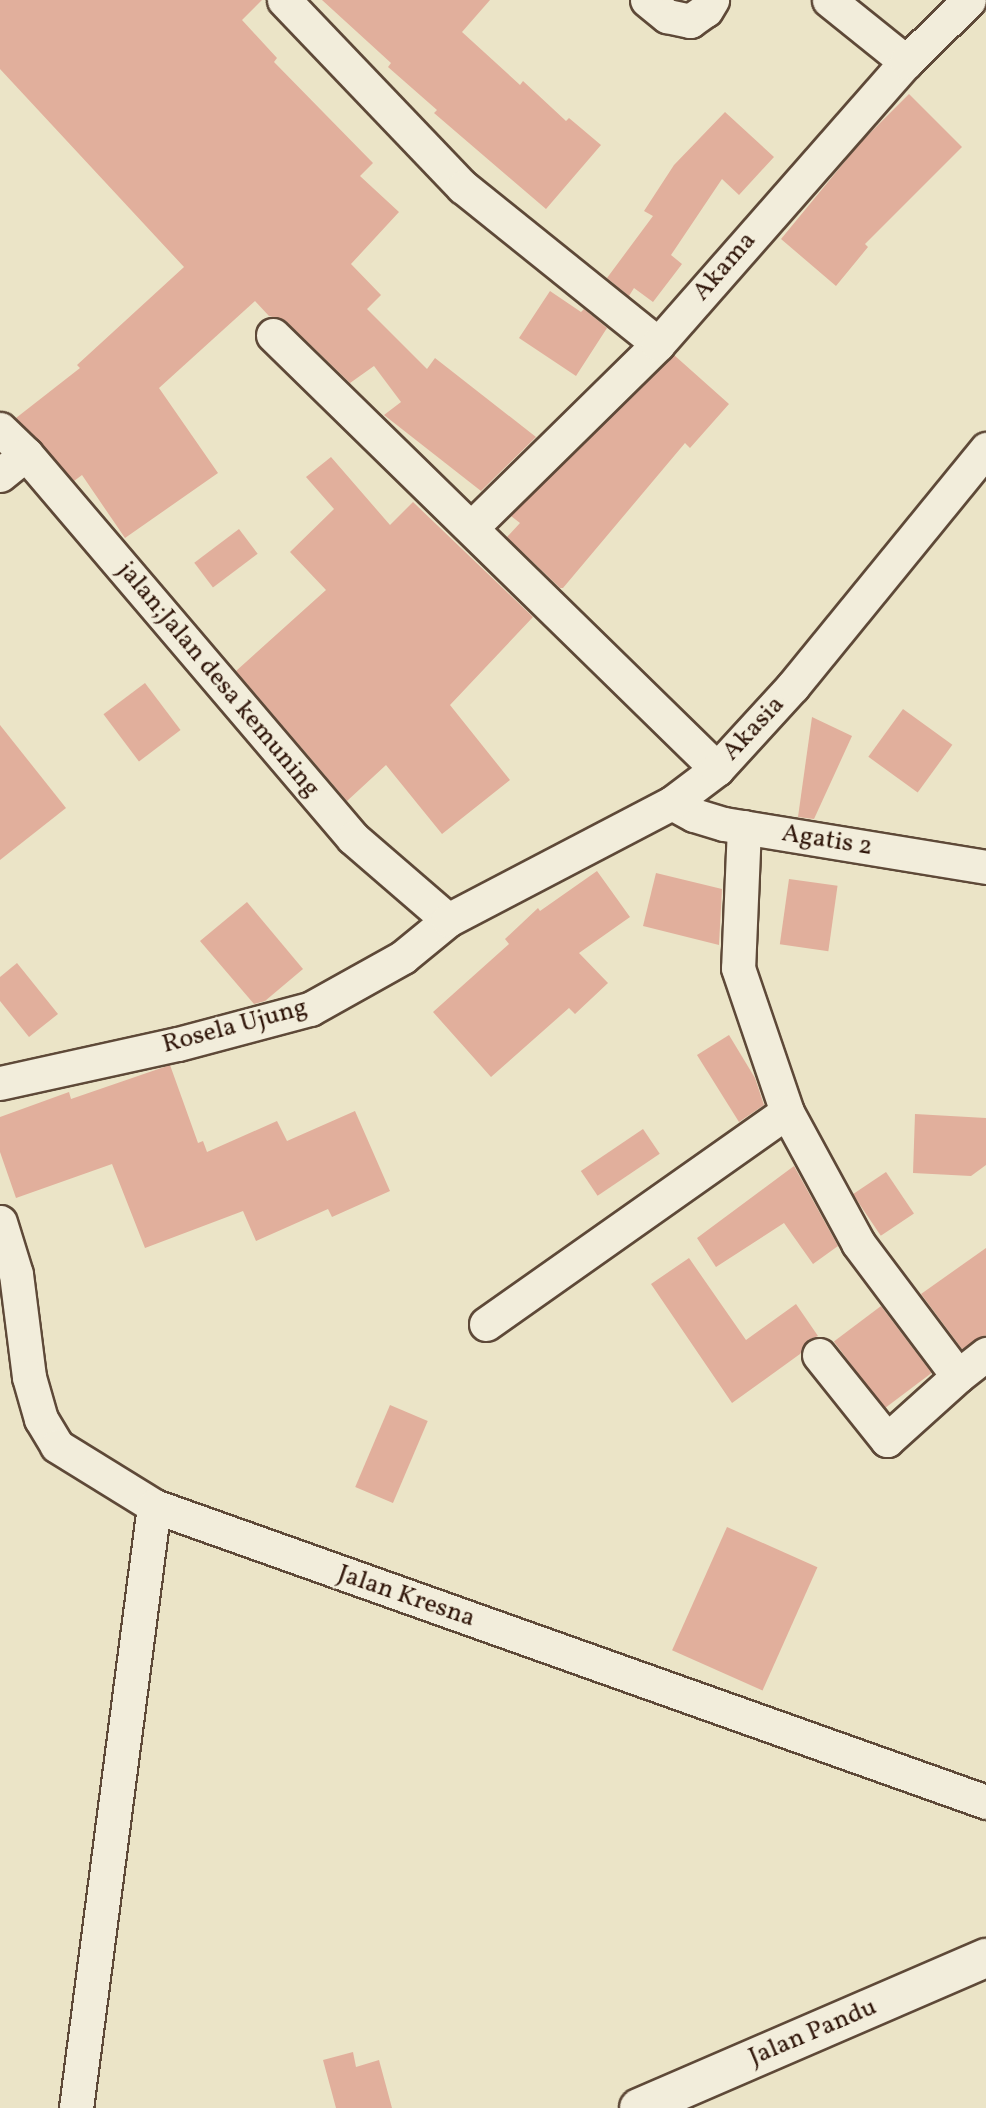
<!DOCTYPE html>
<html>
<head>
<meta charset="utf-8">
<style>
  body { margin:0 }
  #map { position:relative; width:986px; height:2108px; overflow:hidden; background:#ebe4c7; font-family:Vollkorn,serif }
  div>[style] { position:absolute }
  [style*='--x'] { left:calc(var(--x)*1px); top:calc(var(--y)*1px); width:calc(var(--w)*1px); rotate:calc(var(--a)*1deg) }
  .building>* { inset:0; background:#e1af9c; transform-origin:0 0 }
  .roads { filter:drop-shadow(2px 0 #5e4938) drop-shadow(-2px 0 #5e4938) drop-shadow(0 2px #5e4938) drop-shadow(0 -2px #5e4938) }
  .street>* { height:33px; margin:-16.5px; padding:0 16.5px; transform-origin:16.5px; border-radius:16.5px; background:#f2eddb }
  .secondary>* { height:38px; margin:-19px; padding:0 19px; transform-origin:19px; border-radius:19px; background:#f2eddb }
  span { translate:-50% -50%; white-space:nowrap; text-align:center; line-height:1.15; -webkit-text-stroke:5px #f2eddb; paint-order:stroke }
  .street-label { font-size:26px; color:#2f1509 }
</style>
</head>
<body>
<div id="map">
  <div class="building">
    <i style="clip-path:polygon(0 0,262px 0,242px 20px,277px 58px,274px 62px,373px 163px,360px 176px,399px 212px,351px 264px,381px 295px,367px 309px,427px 369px,435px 358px,536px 437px,481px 491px,384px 415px,401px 402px,374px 366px,350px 383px,286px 321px,269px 316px,255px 301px,159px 388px,218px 473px,125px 538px,82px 475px,74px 481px,16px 418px,80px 368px,77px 365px,184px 267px,0 69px)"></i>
    <i style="clip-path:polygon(322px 0,490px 0,462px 32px,520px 85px,523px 81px,566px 121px,569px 118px,601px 145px,546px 209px,434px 113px,437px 110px,388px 67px,391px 63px)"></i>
    <i style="clip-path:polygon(909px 94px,962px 147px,865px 244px,868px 247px,836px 286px,781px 239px,861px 142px)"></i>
    <i style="clip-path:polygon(725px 112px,774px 157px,739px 195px,722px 179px,671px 255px,682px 264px,653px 302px,634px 288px,629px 296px,607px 278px,653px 216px,644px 211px,674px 165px)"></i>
    <i style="clip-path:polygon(550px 291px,581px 312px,584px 309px,607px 328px,576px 376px,519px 338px)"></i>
    <i style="clip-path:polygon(674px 355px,729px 404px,690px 448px,685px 443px,563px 588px,560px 588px,507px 537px,520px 523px,511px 516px)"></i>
    <i style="clip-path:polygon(331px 457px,390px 525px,413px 502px,533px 617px,450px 705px,510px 780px,442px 834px,386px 765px,347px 801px,236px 671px,326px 590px,290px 552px,334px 509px,306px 477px)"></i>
    <i style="left:239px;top:529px;width:31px;height:56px;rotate:53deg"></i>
    <i style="left:145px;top:683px;width:59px;height:52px;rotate:53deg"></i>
    <i style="left:903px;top:709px;width:61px;height:59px;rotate:36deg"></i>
    <i style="clip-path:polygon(812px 717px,852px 736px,814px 819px,798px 817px)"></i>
    <i style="clip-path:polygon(0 725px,66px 808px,0 860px)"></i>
    <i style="clip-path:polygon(597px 871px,630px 917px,579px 953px,608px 983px,575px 1014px,569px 1008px,491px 1077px,433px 1012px,509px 944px,505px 939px,538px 908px,540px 911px)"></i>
    <i style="clip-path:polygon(656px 873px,722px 889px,719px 945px,643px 926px)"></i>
    <i style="left:789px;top:879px;width:49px;height:66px;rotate:8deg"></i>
    <i style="clip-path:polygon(247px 902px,303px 969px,265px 1001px,254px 1004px,200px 941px)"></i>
    <i style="clip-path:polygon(17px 963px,58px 1014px,29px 1037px,0 1001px,0 977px)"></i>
    <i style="clip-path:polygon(729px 1035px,755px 1078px,764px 1105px,739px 1122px,697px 1055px)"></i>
    <i style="clip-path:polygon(170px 1065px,198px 1143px,203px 1141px,207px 1152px,277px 1121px,287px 1141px,355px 1111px,390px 1191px,332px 1217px,328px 1209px,256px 1241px,243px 1211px,145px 1248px,112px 1164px,16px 1198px,0 1152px,0 1117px,69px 1092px,71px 1099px)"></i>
    <i style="clip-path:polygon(915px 1114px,986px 1118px,986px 1165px,971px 1176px,913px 1173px)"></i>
    <i style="left:643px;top:1129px;width:30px;height:75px;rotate:56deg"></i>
    <i style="clip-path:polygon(794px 1166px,838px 1246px,813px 1264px,784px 1223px,716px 1267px,697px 1238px)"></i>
    <i style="left:886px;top:1172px;width:50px;height:40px;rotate:56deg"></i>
    <i style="clip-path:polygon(986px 1248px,986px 1335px,962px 1349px,921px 1294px)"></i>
    <i style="clip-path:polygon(689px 1258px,746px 1340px,796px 1304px,818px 1336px,808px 1340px,800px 1354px,732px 1403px,651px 1284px)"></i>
    <i style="left:881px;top:1306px;width:84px;height:59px;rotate:53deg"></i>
    <i style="left:390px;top:1405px;width:41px;height:89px;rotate:23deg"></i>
    <i style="left:727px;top:1527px;width:99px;height:135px;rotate:24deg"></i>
    <i style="clip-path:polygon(353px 2052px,356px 2067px,379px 2060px,392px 2108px,336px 2108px,323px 2060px)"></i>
  </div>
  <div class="roads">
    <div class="street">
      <i style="--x:284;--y:0;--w:259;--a:46.3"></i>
      <i style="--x:463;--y:187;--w:250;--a:38.8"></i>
      <i style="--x:647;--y:0;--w:26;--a:39"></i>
      <i style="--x:667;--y:16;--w:24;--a:12"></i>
      <i style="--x:690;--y:21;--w:19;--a:-35"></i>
      <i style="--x:706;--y:10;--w:12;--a:-59"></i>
      <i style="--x:829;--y:0;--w:99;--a:38.8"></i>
      <i style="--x:273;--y:335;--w:621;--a:44.35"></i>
      <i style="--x:0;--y:429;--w:36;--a:44"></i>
      <i style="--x:26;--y:454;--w:504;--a:49.58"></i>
      <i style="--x:353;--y:838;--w:125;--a:40.8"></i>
      <i style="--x:0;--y:475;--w:33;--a:-39"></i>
      <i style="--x:472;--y:527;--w:261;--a:-44.5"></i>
      <i style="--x:658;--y:344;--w:376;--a:-48.7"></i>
      <i style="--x:906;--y:62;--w:88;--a:-44.5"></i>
      <i style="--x:672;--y:803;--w:25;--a:29"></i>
      <i style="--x:694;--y:815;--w:31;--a:17"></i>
      <i style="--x:724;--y:824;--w:266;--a:9.3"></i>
      <i style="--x:744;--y:827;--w:141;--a:92.4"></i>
      <i style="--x:738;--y:968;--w:152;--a:71.2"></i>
      <i style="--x:787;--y:1112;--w:149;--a:61.5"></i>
      <i style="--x:858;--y:1243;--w:166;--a:53.1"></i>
      <i style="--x:958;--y:1376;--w:36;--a:-38"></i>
      <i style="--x:0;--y:1083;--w:182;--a:-12.4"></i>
      <i style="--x:178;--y:1044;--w:137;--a:-14.9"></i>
      <i style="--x:310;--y:1009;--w:107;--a:-29.2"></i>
      <i style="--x:403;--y:957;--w:58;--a:-39.4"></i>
      <i style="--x:448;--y:920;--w:253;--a:-27.6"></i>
      <i style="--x:672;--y:803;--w:56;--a:-37.1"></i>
      <i style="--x:717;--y:769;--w:113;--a:-47.5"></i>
      <i style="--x:793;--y:686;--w:306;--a:-50.8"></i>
      <i style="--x:0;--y:1222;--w:54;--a:72.9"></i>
      <i style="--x:16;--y:1274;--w:104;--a:82.8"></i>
      <i style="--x:29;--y:1377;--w:44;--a:74.1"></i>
      <i style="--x:41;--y:1419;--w:31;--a:59"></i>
      <i style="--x:57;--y:1446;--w:114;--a:31.7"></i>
      <i style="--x:154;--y:1506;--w:883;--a:19.58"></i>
      <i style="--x:486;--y:1324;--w:368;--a:-35.2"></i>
      <i style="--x:819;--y:1355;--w:109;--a:51.3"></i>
      <i style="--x:887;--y:1440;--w:96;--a:-42"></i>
      <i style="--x:76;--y:2108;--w:607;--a:-82.62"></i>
    </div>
    <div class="secondary">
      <i style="--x:639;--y:2108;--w:378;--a:-23.4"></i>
    </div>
  </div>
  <div class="street-label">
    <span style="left:725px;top:267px;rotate:-49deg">Akama</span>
    <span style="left:218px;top:680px;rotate:50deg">jalan;Jalan desa kemuning</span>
    <span style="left:754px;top:729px;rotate:-47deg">Akasia</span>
    <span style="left:827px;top:841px;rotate:9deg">Agatis 2</span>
    <span style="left:235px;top:1027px;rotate:-15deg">Rosela Ujung</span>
    <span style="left:406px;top:1597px;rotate:19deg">Jalan Kresna</span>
    <span style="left:813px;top:2033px;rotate:-23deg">Jalan Pandu</span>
  </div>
</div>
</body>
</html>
